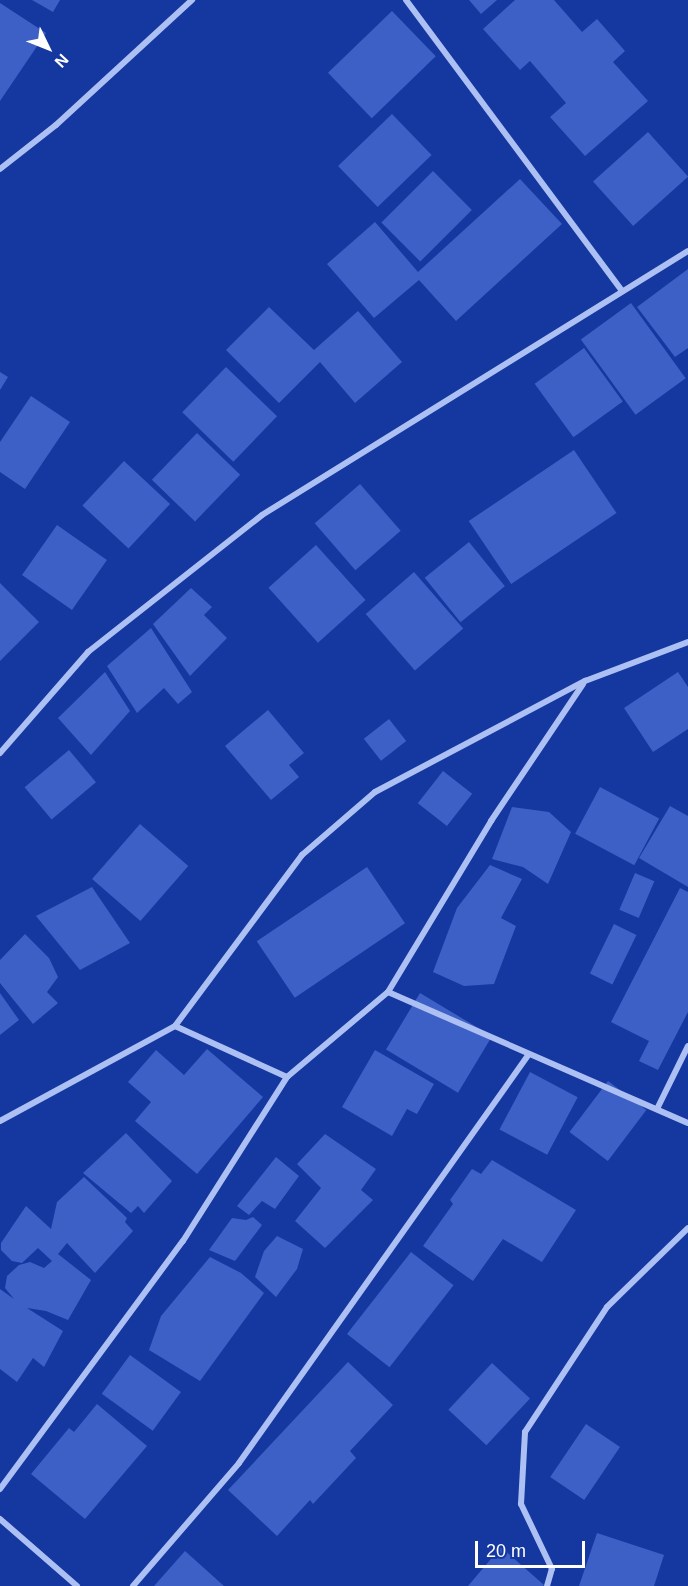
<!DOCTYPE html>
<html>
<head>
<meta charset="utf-8">
<style>
  body { margin:0 }
  #map { position:relative; width:688px; height:1586px; overflow:hidden; background:#1437a0; font-family:Arial,sans-serif }
  div>[style] { position:absolute }
  [style*='--x'] { left:calc(var(--x)*1px); top:calc(var(--y)*1px); width:calc(var(--w)*1px); rotate:calc(var(--a)*1deg) }
  .building>* { inset:0; background:#3d60c6; transform-origin:0 0 }
  .street>* { height:6px; margin:-3px; padding:0 3px; transform-origin:3px; border-radius:3px; background:#adc0f4 }
  span { translate:-50% -50%; white-space:nowrap; text-align:center; line-height:1.15; -webkit-text-stroke:6px #1437a0; paint-order:stroke }
  .north { position:absolute; left:18px; top:18px; width:60px; height:60px; -webkit-text-stroke:4px #1437a0; paint-order:stroke; rotate:133deg; font-size:16px; font-weight:700; line-height:24px; text-align:center; color:#fff }
  .north::after { content:''; display:block; margin:auto; width:21px; height:27px; background:#fff; clip-path:polygon(50% 0,100% 100%,50% 72%,0 100%) }
  .scale { position:absolute; left:475px; top:1541px; width:110px; height:27px; box-sizing:border-box; border:3px solid #fff; border-top:0; padding-left:8px; font-size:18px; line-height:21px; white-space:nowrap; color:#fff; -webkit-text-stroke:4px #1437a0; paint-order:stroke }
</style>
</head>
<body>
<div id="map">
  <div class="building">
    <i style="clip-path:polygon(32px 0,60px 0,53px 12px)"></i>
    <i style="clip-path:polygon(469px 0,497px 0,481px 14px)"></i>
    <i style="clip-path:polygon(515px 0,554px 0,582px 32px,597px 19px,625px 51px,613px 62px,648px 101px,585px 156px,550px 117px,566px 103px,530px 61px,520px 70px,483px 29px)"></i>
    <i style="clip-path:polygon(0 3px,46px 33px,0 101px)"></i>
    <i style="left:392px;top:11px;width:63px;height:89px;rotate:46deg"></i>
    <i style="left:392px;top:114px;width:57px;height:75px;rotate:46deg"></i>
    <i style="left:648px;top:132px;width:60px;height:74px;rotate:48deg"></i>
    <i style="left:433px;top:171px;width:55px;height:73px;rotate:45deg"></i>
    <i style="clip-path:polygon(520px 179px,562px 224px,456px 321px,419px 280px,374px 318px,327px 264px,375px 222px,418px 272px)"></i>
    <i style="clip-path:polygon(688px 269px,688px 348px,675px 357px,637px 307px)"></i>
    <i style="left:631px;top:303px;width:93px;height:62px;rotate:54deg"></i>
    <i style="clip-path:polygon(269px 307px,314px 350px,358px 311px,402px 362px,355px 403px,320px 362px,279px 403px,226px 350px)"></i>
    <i style="left:584px;top:348px;width:66px;height:61px;rotate:54deg"></i>
    <i style="left:226px;top:367px;width:71px;height:63px;rotate:44deg"></i>
    <i style="clip-path:polygon(0 372px,8px 377px,0 390px)"></i>
    <i style="clip-path:polygon(31px 396px,70px 422px,25px 489px,0 472px,0 442px)"></i>
    <i style="left:197px;top:433px;width:60px;height:65px;rotate:44deg"></i>
    <i style="left:574px;top:450px;width:76px;height:127px;rotate:56deg"></i>
    <i style="left:124px;top:461px;width:63px;height:61px;rotate:43deg"></i>
    <i style="left:360px;top:484px;width:62px;height:60px;rotate:49deg"></i>
    <i style="left:57px;top:525px;width:61px;height:61px;rotate:35deg"></i>
    <i style="left:469px;top:542px;width:57px;height:57px;rotate:51deg"></i>
    <i style="left:316px;top:545px;width:74px;height:64px;rotate:48deg"></i>
    <i style="left:414px;top:572px;width:75px;height:64px;rotate:49deg"></i>
    <i style="clip-path:polygon(0 583px,39px 622px,0 661px)"></i>
    <i style="clip-path:polygon(191px 588px,212px 607px,204px 615px,227px 638px,190px 676px,153px 624px)"></i>
    <i style="clip-path:polygon(151px 628px,192px 692px,178px 704px,164px 688px,137px 713px,107px 666px)"></i>
    <i style="clip-path:polygon(105px 672px,130px 711px,91px 755px,58px 718px)"></i>
    <i style="clip-path:polygon(678px 672px,688px 687px,688px 729px,653px 752px,624px 708px)"></i>
    <i style="clip-path:polygon(268px 710px,304px 753px,289px 765px,299px 777px,271px 800px,225px 746px)"></i>
    <i style="left:389px;top:719px;width:28px;height:32px;rotate:52deg"></i>
    <i style="left:69px;top:750px;width:42px;height:58px;rotate:50deg"></i>
    <i style="left:443px;top:771px;width:37px;height:41px;rotate:38deg"></i>
    <i style="left:600px;top:787px;width:67px;height:53px;rotate:28deg"></i>
    <i style="clip-path:polygon(670px 806px,688px 816px,688px 887px,639px 858px)"></i>
    <i style="clip-path:polygon(512px 807px,549px 812px,571px 832px,548px 884px,523px 867px,492px 859px)"></i>
    <i style="left:140px;top:824px;width:64px;height:73px;rotate:41deg"></i>
    <i style="clip-path:polygon(490px 865px,522px 879px,501px 918px,516px 926px,494px 984px,464px 986px,433px 972px,457px 908px)"></i>
    <i style="left:367px;top:867px;width:68px;height:133px;rotate:56deg"></i>
    <i style="left:635px;top:873px;width:21px;height:40px;rotate:23deg"></i>
    <i style="clip-path:polygon(92px 887px,130px 943px,80px 970px,36px 916px)"></i>
    <i style="clip-path:polygon(680px 888px,688px 892px,688px 1012px,658px 1070px,639px 1061px,649px 1041px,611px 1022px)"></i>
    <i style="left:614px;top:924px;width:25px;height:55px;rotate:26deg"></i>
    <i style="clip-path:polygon(25px 934px,49px 958px,58px 977px,47px 992px,58px 1003px,33px 1024px,0 983px,0 960px)"></i>
    <i style="clip-path:polygon(0 993px,19px 1020px,0 1035px)"></i>
    <i style="left:420px;top:993px;width:84px;height:66px;rotate:31deg"></i>
    <i style="clip-path:polygon(207px 1049px,263px 1097px,197px 1174px,135px 1121px,151px 1102px,128px 1082px,156px 1050px,184px 1075px)"></i>
    <i style="clip-path:polygon(375px 1050px,434px 1084px,417px 1114px,407px 1109px,392px 1136px,342px 1107px)"></i>
    <i style="left:530px;top:1072px;width:54px;height:65px;rotate:28deg"></i>
    <i style="left:608px;top:1081px;width:48px;height:64px;rotate:37deg"></i>
    <i style="clip-path:polygon(126px 1133px,172px 1181px,144px 1213px,138px 1206px,131px 1213px,83px 1173px)"></i>
    <i style="clip-path:polygon(325px 1134px,376px 1169px,361px 1190px,373px 1200px,325px 1248px,295px 1221px,321px 1188px,297px 1164px)"></i>
    <i style="clip-path:polygon(276px 1157px,299px 1176px,275px 1209px,262px 1201px,249px 1215px,237px 1206px)"></i>
    <i style="clip-path:polygon(492px 1160px,576px 1210px,542px 1262px,503px 1239px,473px 1281px,423px 1246px,453px 1204px,450px 1200px,472px 1169px,481px 1174px)"></i>
    <i style="clip-path:polygon(84px 1177px,127px 1218px,125px 1222px,133px 1231px,95px 1273px,67px 1243px,58px 1254px,91px 1280px,68px 1320px,46px 1311px,27px 1308px,63px 1331px,44px 1367px,33px 1358px,17px 1382px,0 1369px,0 1289px,14px 1299px,5px 1288px,7px 1276px,19px 1265px,30px 1262px,44px 1268px,52px 1261px,38px 1248px,22px 1263px,12px 1261px,1px 1250px,1px 1243px,26px 1206px,51px 1229px,57px 1202px)"></i>
    <i style="clip-path:polygon(253px 1217px,262px 1225px,235px 1261px,209px 1250px,232px 1218px,246px 1220px)"></i>
    <i style="clip-path:polygon(277px 1236px,303px 1249px,297px 1269px,276px 1297px,255px 1277px,264px 1251px)"></i>
    <i style="left:411px;top:1252px;width:54px;height:104px;rotate:38deg"></i>
    <i style="clip-path:polygon(210px 1257px,241px 1273px,264px 1293px,200px 1381px,149px 1350px,161px 1316px)"></i>
    <i style="left:130px;top:1355px;width:63px;height:48px;rotate:36deg"></i>
    <i style="clip-path:polygon(348px 1362px,393px 1405px,350px 1451px,356px 1458px,313px 1504px,310px 1500px,277px 1536px,228px 1490px)"></i>
    <i style="left:492px;top:1363px;width:52px;height:64px;rotate:43deg"></i>
    <i style="clip-path:polygon(97px 1404px,147px 1446px,85px 1519px,31px 1474px,69px 1428px,74px 1432px)"></i>
    <i style="left:586px;top:1424px;width:41px;height:64px;rotate:34deg"></i>
    <i style="clip-path:polygon(597px 1533px,664px 1555px,654px 1586px,579px 1586px)"></i>
    <i style="clip-path:polygon(501px 1547px,544px 1585px,543px 1586px,468px 1586px)"></i>
    <i style="clip-path:polygon(185px 1551px,224px 1586px,154px 1586px)"></i>
  </div>
  <div class="street">
    <i style="--x:406;--y:0;--w:362;--a:53.4"></i>
    <i style="--x:0;--y:169;--w:71;--a:-38.2"></i>
    <i style="--x:56;--y:125;--w:185;--a:-42.6"></i>
    <i style="--x:0;--y:753;--w:134;--a:-48.9"></i>
    <i style="--x:88;--y:652;--w:221;--a:-38.2"></i>
    <i style="--x:262;--y:515;--w:501;--a:-31.79"></i>
    <i style="--x:388;--y:992;--w:200;--a:-58.9"></i>
    <i style="--x:491;--y:821;--w:165;--a:-56.1"></i>
    <i style="--x:175;--y:1026;--w:123;--a:24.5"></i>
    <i style="--x:287;--y:1077;--w:132;--a:-40.1"></i>
    <i style="--x:388;--y:992;--w:327;--a:23.6"></i>
    <i style="--x:657;--y:1109;--w:70;--a:-63.8"></i>
    <i style="--x:0;--y:1121;--w:199;--a:-28.5"></i>
    <i style="--x:175;--y:1026;--w:213;--a:-53.4"></i>
    <i style="--x:302;--y:855;--w:96;--a:-40.8"></i>
    <i style="--x:375;--y:792;--w:238;--a:-27.9"></i>
    <i style="--x:585;--y:681;--w:110;--a:-20.7"></i>
    <i style="--x:0;--y:1489;--w:308;--a:-53.6"></i>
    <i style="--x:183;--y:1241;--w:194;--a:-57.6"></i>
    <i style="--x:0;--y:1519;--w:102;--a:41"></i>
    <i style="--x:133;--y:1586;--w:162;--a:-49.2"></i>
    <i style="--x:239;--y:1463;--w:501;--a:-54.66"></i>
    <i style="--x:547;--y:1586;--w:18;--a:-74"></i>
    <i style="--x:552;--y:1569;--w:72;--a:-115.5"></i>
    <i style="--x:521;--y:1504;--w:72;--a:-86.8"></i>
    <i style="--x:525;--y:1432;--w:149;--a:-56.7"></i>
    <i style="--x:607;--y:1307;--w:113;--a:-44.3"></i>
  </div>
  <div class="north">N</div>
  <div class="scale">20 m</div>
</div>
</body>
</html>
